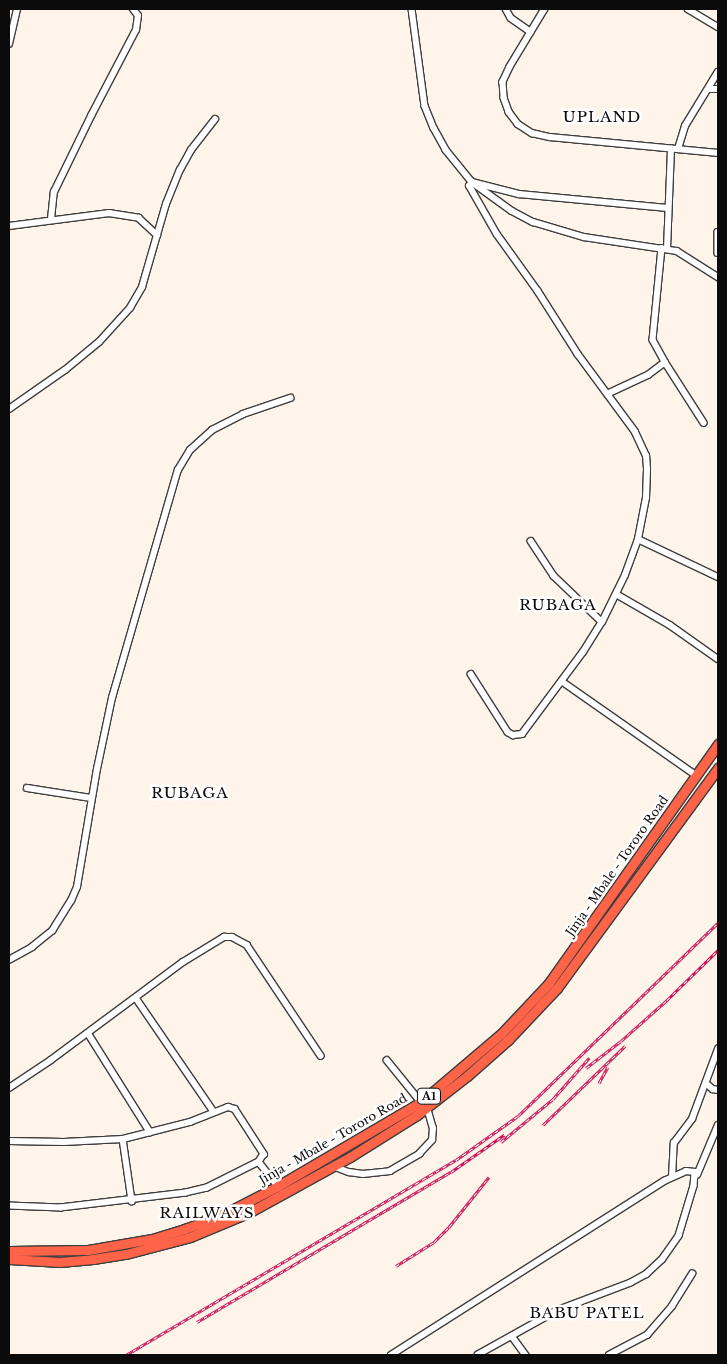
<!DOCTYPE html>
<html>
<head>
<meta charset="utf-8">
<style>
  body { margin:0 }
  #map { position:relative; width:727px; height:1364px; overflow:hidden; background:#fff4ea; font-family:"Libre Baskerville",serif }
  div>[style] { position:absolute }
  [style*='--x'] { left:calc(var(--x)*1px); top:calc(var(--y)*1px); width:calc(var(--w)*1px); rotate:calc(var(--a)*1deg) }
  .roads { filter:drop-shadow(1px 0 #3e3e3e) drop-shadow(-1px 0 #3e3e3e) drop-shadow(0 1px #3e3e3e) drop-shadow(0 -1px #3e3e3e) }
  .minor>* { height:5.5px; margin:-2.75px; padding:0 2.75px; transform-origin:2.75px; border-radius:2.75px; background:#fff }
  .highway>* { height:9px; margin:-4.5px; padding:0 4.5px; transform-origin:4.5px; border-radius:4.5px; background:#ff6348 }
  .rail>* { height:3px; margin-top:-1.5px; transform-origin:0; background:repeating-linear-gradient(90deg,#fff 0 4px,#c91556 0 8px); box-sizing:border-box; border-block:1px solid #c91556 }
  span { translate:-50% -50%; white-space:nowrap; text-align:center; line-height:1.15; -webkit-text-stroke:5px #fff; paint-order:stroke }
  .shield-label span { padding:1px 4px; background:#fff; border:1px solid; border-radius:4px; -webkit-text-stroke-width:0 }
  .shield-label { font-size:11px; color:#0b0b0b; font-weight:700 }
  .street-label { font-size:12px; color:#0b0b0b }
  .quarter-label { font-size:15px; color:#0b0b0b; letter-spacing:1px }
  .frame { position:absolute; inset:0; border:10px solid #0b0b0b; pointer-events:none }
</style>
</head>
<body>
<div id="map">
  <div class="roads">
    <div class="minor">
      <i style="--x:412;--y:9;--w:98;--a:82.4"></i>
      <i style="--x:425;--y:106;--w:24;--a:68"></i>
      <i style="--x:434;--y:128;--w:25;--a:61"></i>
      <i style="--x:446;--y:150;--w:41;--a:50.9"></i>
      <i style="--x:472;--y:182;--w:49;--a:35.9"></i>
      <i style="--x:512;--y:211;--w:24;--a:28"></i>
      <i style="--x:533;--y:222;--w:53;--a:16.4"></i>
      <i style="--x:584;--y:237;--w:94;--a:8.6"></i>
      <i style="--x:677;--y:251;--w:49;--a:32.4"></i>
      <i style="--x:506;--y:9;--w:10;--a:61"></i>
      <i style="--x:511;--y:18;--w:24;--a:35"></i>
      <i style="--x:545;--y:9;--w:68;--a:121.1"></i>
      <i style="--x:510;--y:67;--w:17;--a:115"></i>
      <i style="--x:503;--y:82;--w:16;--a:86"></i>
      <i style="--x:504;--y:98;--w:15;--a:70"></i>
      <i style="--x:509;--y:112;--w:15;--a:53"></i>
      <i style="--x:518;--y:124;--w:17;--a:33"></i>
      <i style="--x:532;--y:133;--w:18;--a:13"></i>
      <i style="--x:550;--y:137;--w:169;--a:5.4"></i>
      <i style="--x:688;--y:9;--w:35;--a:31"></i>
      <i style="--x:9;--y:44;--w:36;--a:-77"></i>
      <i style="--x:709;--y:89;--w:9;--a:0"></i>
      <i style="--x:678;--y:149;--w:24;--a:-73"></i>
      <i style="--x:685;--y:126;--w:63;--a:-58.6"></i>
      <i style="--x:51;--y:219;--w:27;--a:-84"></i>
      <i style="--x:54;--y:192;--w:85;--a:-64"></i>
      <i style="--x:91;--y:116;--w:97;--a:-62.4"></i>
      <i style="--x:136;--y:30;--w:14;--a:-82"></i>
      <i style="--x:138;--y:16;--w:9;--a:-126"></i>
      <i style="--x:9;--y:226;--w:101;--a:-7.4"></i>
      <i style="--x:109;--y:213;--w:30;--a:9"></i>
      <i style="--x:139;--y:218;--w:25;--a:43"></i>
      <i style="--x:718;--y:232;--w:21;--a:90"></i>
      <i style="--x:662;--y:248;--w:92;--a:95.6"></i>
      <i style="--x:653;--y:340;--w:25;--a:61"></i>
      <i style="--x:665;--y:362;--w:72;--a:57.4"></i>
      <i style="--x:667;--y:249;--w:100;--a:-87.7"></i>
      <i style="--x:607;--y:394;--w:45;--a:-24.9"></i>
      <i style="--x:648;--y:375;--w:21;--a:-37"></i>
      <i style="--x:9;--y:409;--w:68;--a:-34.9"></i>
      <i style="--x:65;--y:370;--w:44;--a:-39.5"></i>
      <i style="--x:99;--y:342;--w:46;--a:-47.6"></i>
      <i style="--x:130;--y:308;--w:24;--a:-60"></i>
      <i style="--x:142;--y:287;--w:86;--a:-73.9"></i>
      <i style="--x:166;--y:204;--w:37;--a:-68"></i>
      <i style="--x:180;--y:170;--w:23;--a:-61"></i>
      <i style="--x:191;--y:150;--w:39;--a:-52"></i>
      <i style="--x:638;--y:539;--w:89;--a:25.4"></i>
      <i style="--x:531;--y:541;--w:42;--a:56.7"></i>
      <i style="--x:554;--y:576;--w:66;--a:43.8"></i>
      <i style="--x:616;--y:594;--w:62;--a:29.9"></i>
      <i style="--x:670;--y:625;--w:59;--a:35.3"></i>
      <i style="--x:471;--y:674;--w:69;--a:57.5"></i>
      <i style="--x:508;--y:732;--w:6;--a:31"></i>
      <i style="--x:513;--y:735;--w:9;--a:-6"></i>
      <i style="--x:522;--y:734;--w:102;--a:-53.4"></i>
      <i style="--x:583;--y:652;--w:36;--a:-58"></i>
      <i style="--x:602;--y:622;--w:52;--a:-63.9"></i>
      <i style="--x:625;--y:575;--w:38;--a:-70"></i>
      <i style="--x:638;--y:539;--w:42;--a:-79"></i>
      <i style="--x:646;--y:498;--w:29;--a:-88"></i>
      <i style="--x:647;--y:469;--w:13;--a:-94"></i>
      <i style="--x:646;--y:456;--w:26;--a:-115"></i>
      <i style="--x:635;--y:432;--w:96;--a:-126.5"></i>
      <i style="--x:578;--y:355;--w:75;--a:-122.4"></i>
      <i style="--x:538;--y:292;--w:70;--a:-125.7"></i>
      <i style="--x:497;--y:235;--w:56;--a:-119.7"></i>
      <i style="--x:469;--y:186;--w:5;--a:-53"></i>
      <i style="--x:472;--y:182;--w:49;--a:14.3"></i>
      <i style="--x:519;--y:194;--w:149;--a:5.4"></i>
      <i style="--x:563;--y:682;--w:162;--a:35"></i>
      <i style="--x:27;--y:788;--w:65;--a:8.9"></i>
      <i style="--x:9;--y:960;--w:26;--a:-29"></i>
      <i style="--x:32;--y:947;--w:26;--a:-39"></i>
      <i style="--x:52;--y:931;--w:36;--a:-58"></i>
      <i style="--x:71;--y:901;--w:15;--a:-67"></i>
      <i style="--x:77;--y:887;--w:120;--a:-80.4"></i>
      <i style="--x:97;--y:769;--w:73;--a:-78.1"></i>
      <i style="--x:112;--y:698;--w:237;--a:-73.9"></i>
      <i style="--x:178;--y:470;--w:23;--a:-59"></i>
      <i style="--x:190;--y:450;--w:30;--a:-42"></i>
      <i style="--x:212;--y:430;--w:35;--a:-27"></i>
      <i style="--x:243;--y:414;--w:50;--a:-18.8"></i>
      <i style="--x:136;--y:998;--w:138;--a:55.6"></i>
      <i style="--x:88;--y:1033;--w:117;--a:57.9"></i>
      <i style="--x:387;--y:1060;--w:54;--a:51"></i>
      <i style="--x:706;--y:1083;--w:9;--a:41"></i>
      <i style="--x:713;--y:1089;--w:5;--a:11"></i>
      <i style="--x:9;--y:1088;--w:50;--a:-33.7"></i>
      <i style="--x:51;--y:1060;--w:164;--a:-36.6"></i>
      <i style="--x:183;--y:962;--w:48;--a:-31.4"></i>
      <i style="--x:224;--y:937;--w:8;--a:0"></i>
      <i style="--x:232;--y:937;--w:17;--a:28"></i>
      <i style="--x:247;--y:945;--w:133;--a:56.3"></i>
      <i style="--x:123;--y:1139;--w:63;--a:81.7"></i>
      <i style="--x:9;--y:1141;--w:55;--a:1"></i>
      <i style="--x:64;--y:1142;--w:59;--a:-2.9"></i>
      <i style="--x:123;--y:1139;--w:69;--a:-14.2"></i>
      <i style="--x:190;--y:1122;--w:41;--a:-21.5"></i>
      <i style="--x:228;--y:1107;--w:7;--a:16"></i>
      <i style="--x:235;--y:1109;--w:54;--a:57.2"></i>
      <i style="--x:264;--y:1154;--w:9;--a:122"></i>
      <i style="--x:259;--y:1162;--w:58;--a:153.4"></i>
      <i style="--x:207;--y:1188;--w:22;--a:167"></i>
      <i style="--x:186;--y:1193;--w:126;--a:173.2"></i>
      <i style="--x:61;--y:1208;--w:52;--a:-177.8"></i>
      <i style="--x:259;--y:1162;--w:31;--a:52"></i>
      <i style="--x:333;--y:1166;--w:17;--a:21"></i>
      <i style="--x:349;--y:1172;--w:14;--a:8"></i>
      <i style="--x:363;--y:1174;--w:27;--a:-6"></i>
      <i style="--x:390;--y:1171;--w:34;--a:-30"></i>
      <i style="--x:419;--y:1154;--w:19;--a:-47"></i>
      <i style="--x:432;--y:1140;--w:11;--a:-85"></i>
      <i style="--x:433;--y:1129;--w:22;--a:-106"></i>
      <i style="--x:697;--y:1175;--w:54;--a:-67.2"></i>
      <i style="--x:672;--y:1177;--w:34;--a:-87"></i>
      <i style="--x:674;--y:1143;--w:30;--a:-53"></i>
      <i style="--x:692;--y:1119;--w:75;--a:-69.6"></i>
      <i style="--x:512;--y:1336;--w:24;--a:54"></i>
      <i style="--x:391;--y:1355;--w:324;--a:-32.5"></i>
      <i style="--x:664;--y:1181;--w:24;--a:-24"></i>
      <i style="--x:686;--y:1171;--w:9;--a:6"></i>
      <i style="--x:695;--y:1172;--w:14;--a:94"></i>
      <i style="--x:694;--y:1186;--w:52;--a:106.7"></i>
      <i style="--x:679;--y:1236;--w:29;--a:125"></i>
      <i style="--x:662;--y:1260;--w:21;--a:137"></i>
      <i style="--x:647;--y:1274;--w:18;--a:151"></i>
      <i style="--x:631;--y:1283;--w:79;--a:159.3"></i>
      <i style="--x:557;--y:1311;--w:90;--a:150.9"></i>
      <i style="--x:609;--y:1355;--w:43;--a:-27.8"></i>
      <i style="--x:647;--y:1335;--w:38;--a:-49"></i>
      <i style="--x:672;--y:1306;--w:38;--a:-58"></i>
    </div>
    <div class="highway">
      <i style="--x:9;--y:1251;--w:79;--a:-0.7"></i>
      <i style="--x:88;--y:1250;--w:65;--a:-9.8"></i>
      <i style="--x:152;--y:1239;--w:34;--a:-17"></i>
      <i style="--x:184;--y:1229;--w:34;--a:-19"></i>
      <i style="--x:216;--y:1218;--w:70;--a:-27.3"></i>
      <i style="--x:278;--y:1186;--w:166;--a:-30.4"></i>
      <i style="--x:421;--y:1102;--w:105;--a:-40.4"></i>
      <i style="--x:501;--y:1034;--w:70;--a:-46.7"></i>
      <i style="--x:549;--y:983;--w:293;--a:-54.7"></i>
      <i style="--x:9;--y:1259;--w:51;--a:3.4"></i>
      <i style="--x:60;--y:1262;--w:33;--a:-5"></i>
      <i style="--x:93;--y:1259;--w:33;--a:-9"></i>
      <i style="--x:126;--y:1254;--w:66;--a:-14.9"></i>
      <i style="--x:190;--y:1237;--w:63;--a:-22.5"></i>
      <i style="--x:248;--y:1213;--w:116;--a:-28.8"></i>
      <i style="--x:350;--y:1157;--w:79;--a:-32.1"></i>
      <i style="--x:417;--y:1115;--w:63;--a:-38"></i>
      <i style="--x:467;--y:1076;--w:55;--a:-41.3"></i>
      <i style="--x:508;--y:1040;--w:71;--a:-46.7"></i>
      <i style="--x:557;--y:988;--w:273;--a:-53.8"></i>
    </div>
  </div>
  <div class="rail">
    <i style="--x:586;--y:1068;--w:44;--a:-37.6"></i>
    <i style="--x:621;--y:1041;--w:62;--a:-41.7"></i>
    <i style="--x:667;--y:1000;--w:71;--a:-44.4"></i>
    <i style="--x:599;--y:1083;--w:18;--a:-61"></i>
    <i style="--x:543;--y:1125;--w:114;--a:-43.9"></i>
    <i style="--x:501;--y:1142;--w:67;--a:-39.6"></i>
    <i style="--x:553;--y:1099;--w:55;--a:-48.7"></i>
    <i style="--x:396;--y:1266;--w:45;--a:-32.3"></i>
    <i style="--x:434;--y:1242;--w:21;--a:-45"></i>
    <i style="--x:449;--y:1227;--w:64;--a:-51.3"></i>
    <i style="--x:197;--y:1322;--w:295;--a:-30.6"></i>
    <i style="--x:451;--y:1172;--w:65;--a:-34.9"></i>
    <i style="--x:126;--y:1355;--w:383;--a:-30.6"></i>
    <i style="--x:456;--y:1160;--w:76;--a:-35.4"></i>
    <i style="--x:518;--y:1116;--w:278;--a:-44"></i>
  </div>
  <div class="shield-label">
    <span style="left:429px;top:1096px">A1</span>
  </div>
  <div class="street-label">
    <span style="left:617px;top:866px;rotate:-55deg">Jinja - Mbale - Tororo Road</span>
    <span style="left:333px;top:1139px;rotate:-30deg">Jinja - Mbale - Tororo Road</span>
  </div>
  <div class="quarter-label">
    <span style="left:602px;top:117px">UPLAND</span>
    <span style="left:558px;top:605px">RUBAGA</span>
    <span style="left:190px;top:793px">RUBAGA</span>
    <span style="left:207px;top:1213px">RAILWAYS</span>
    <span style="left:587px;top:1313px">BABU PATEL</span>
  </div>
  <div class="frame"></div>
</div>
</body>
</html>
